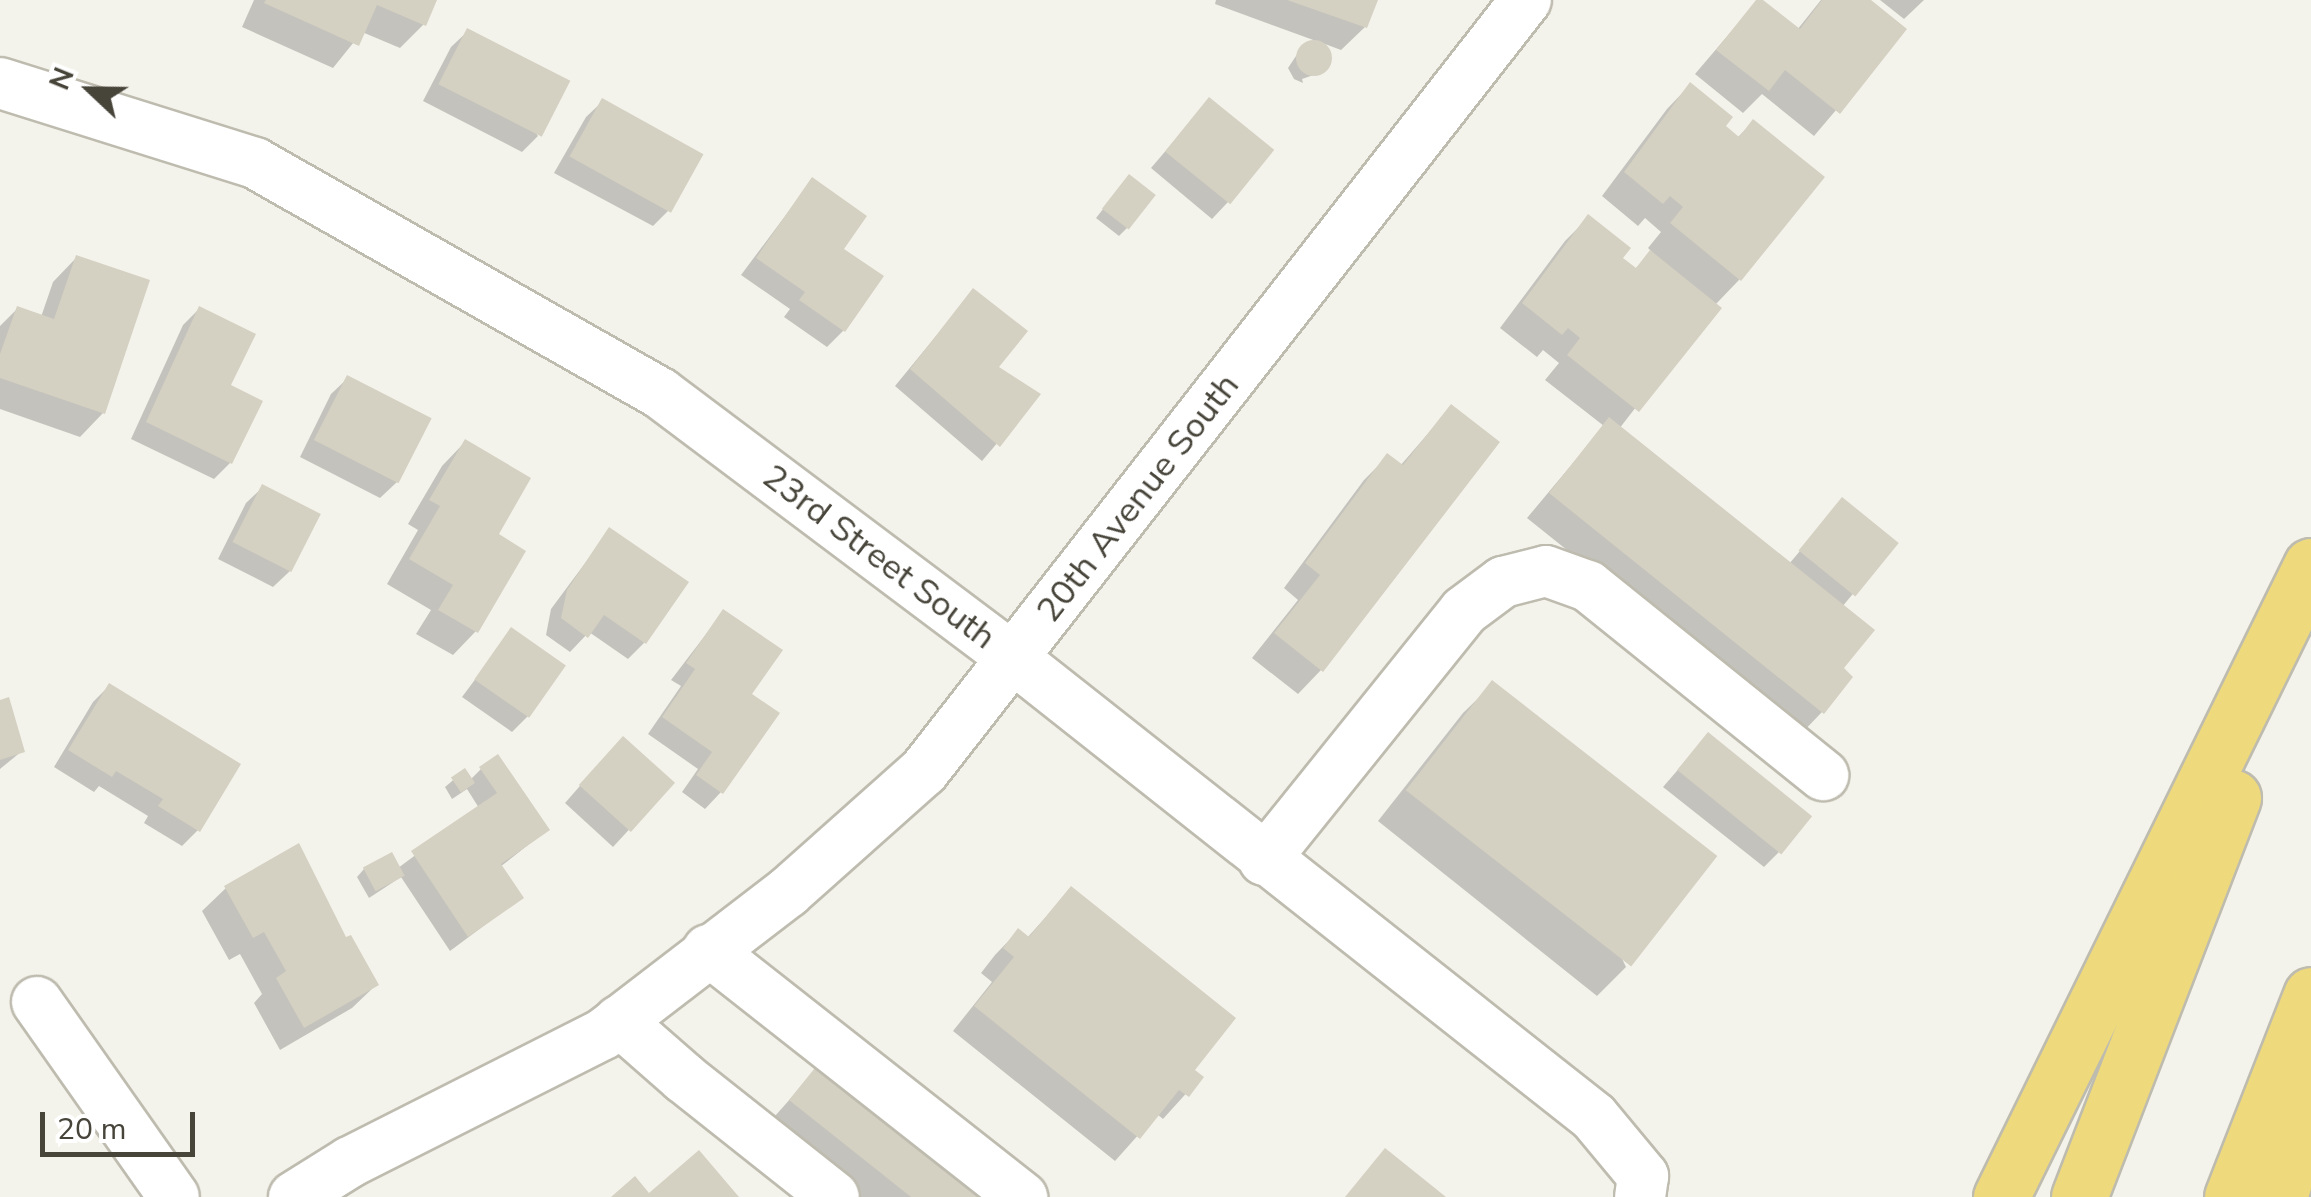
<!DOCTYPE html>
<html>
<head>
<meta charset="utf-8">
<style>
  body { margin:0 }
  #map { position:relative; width:2311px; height:1197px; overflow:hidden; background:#f4f3eb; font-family:"Nunito Sans",sans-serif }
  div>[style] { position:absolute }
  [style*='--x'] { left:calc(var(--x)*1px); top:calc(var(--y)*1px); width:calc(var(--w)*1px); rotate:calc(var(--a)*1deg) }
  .shadow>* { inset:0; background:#0003 }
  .building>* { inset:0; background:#d4d0c2; transform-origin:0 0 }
  .round { border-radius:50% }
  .roads { filter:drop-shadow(2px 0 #bebbaf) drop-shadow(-2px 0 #bebbaf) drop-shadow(0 2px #bebbaf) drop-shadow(0 -2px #bebbaf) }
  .minor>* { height:50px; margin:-25px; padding:0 25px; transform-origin:25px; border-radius:25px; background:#fff }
  .highway>* { height:55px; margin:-27.5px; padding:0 27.5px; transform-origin:27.5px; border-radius:27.5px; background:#eeda7c }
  span { translate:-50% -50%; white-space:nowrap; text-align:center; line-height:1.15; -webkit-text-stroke:8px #fff; paint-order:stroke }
  .street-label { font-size:35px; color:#47443a }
  .north { position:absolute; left:40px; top:40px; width:100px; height:100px; -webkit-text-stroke:8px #fff; paint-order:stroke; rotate:292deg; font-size:28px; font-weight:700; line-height:40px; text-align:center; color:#47443a }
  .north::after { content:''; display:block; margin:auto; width:35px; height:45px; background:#47443a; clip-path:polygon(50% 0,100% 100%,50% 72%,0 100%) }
  .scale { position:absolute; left:40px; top:1112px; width:155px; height:45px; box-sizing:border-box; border:5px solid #47443a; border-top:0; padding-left:12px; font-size:30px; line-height:35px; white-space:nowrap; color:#47443a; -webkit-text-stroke:8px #fff; paint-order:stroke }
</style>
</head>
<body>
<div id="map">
  <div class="shadow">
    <i style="clip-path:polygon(254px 0,434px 0,423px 25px,400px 48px,362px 32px,333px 68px,242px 27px)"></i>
    <i style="clip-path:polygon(1216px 0,1375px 0,1365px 27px,1341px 50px,1325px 44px,1330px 58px,1325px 71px,1302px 79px,1303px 83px,1294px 79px,1288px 68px,1302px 47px,1316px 41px,1215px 4px)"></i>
    <i style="clip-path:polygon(1758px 0,1797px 30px,1821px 0,1867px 0,1904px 30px,1814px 136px,1762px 94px,1743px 113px,1695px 74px)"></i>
    <i style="clip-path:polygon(1880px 0,1924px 0,1904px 19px)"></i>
    <i style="clip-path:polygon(468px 31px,538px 136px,522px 152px,423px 101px,451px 47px)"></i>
    <i style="clip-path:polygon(1690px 85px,1722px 127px,1737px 138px,1753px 122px,1739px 280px,1715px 305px,1619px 429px,1789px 564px,1842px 501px,1895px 543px,1842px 607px,1840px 669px,1822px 712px,1799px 736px,1527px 518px,1604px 426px,1545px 380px,1559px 363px,1543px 350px,1537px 357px,1500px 328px,1565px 241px,1589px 217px,1619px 258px,1634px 270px,1652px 252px,1648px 248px,1661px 232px,1645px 218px,1638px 226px,1602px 196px,1667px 109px)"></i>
    <i style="clip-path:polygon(1209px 100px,1228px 202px,1212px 219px,1151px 168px)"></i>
    <i style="clip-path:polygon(603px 101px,669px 210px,653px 226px,554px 173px,586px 117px)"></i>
    <i style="clip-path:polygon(812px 180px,841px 249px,843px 331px,827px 347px,784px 317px,790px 309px,741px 275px)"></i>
    <i style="clip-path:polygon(1122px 185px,1127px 228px,1119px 236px,1096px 218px)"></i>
    <i style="clip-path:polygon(76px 258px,103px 413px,80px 437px,0 409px,0 326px,17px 309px,41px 317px,53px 282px)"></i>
    <i style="clip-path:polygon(973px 291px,996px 367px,1038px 395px,982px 461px,895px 386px)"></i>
    <i style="clip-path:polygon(199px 309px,228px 386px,230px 463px,214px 479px,131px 439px,183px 325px)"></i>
    <i style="clip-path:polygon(348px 378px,397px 482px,380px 498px,300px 457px,331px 394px)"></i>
    <i style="clip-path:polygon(1451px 407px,1321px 670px,1298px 694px,1252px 658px,1298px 600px,1284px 588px,1364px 480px,1388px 456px,1400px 466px)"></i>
    <i style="clip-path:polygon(465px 442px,496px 535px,476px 631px,453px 655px,416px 634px,431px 610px,387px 584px,418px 530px,408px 524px,442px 466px)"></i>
    <i style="clip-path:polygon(263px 487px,290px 571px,273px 587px,218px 559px,246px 503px)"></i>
    <i style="clip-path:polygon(609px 531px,644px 643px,628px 659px,589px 632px,570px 652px,546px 635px,551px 609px)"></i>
    <i style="clip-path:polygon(723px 612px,749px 695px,721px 792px,705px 809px,682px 792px,698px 769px,648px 734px,681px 686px,671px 680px)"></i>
    <i style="clip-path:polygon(512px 630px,528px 716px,512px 732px,462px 697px)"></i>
    <i style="clip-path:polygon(1493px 684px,1626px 967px,1597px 996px,1378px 821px,1463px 713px)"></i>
    <i style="clip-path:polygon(109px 686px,198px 830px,182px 846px,144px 823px,148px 816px,99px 786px,94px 792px,54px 767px,93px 702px)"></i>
    <i style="clip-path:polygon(0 703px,22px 751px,0 769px)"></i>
    <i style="clip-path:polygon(1708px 735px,1780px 851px,1764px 867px,1663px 787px)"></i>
    <i style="clip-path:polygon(607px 755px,672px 783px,613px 847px,565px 803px)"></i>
    <i style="clip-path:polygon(481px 769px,547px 830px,500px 867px,521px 898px,450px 951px,401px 877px,369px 898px,357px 877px,364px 869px,398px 868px,479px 808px,467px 789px,452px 799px,445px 787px,464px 771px,470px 780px)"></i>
    <i style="clip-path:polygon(226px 888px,345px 940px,376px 985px,352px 1008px,280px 1050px,254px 1003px,262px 994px,240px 954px,229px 960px,202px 911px)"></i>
    <i style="clip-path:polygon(1071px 889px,1191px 1070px,1201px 1077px,1163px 1119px,1157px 1114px,1115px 1161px,953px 1031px,992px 982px,981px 973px,995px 955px,1018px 931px,1027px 938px)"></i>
    <i style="clip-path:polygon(823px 1062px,992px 1197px,858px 1197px,767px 1125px)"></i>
  </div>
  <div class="building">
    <i style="clip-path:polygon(266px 0,437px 0,426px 26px,377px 5px,359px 46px,264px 3px)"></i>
    <i style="clip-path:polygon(1287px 0,1378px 0,1367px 28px)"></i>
    <i style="clip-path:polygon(1756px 0,1763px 0,1800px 29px,1822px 0,1871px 0,1907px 29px,1840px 114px,1785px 70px,1769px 91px,1716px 50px)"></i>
    <i style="left:467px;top:28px;width:116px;height:63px;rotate:27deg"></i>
    <i class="round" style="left:1296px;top:40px;width:36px;height:36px"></i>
    <i style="clip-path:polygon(1690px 82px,1733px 117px,1726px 126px,1739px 137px,1753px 119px,1825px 177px,1741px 281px,1670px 223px,1683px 207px,1670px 196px,1663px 204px,1624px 172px)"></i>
    <i style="left:1209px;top:97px;width:84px;height:70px;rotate:39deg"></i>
    <i style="left:602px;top:98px;width:116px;height:67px;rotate:29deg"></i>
    <i style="left:1129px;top:174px;width:34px;height:44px;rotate:38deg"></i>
    <i style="clip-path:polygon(812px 177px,867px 216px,844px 249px,884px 276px,845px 332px,799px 300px,805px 292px,756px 258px)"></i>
    <i style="clip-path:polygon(1588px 214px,1631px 248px,1623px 258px,1636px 268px,1650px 250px,1722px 308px,1639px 412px,1567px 355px,1580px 338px,1568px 328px,1562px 335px,1522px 303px)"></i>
    <i style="clip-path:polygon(76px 255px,150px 280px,105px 414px,0 378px,0 354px,17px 306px,54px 319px)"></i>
    <i style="clip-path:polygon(973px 288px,1028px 331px,999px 367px,1041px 394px,1000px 447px,910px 369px)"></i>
    <i style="clip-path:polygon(199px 306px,256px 334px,231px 385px,263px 401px,232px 464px,146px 422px)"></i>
    <i style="left:347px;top:375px;width:95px;height:73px;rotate:27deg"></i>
    <i style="clip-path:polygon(1451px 404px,1500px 442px,1323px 672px,1274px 633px,1320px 575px,1305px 563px,1387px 453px,1403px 465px)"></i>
    <i style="clip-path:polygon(1609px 417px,1875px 630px,1844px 668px,1853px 677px,1824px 714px,1549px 493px)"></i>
    <i style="clip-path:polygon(465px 439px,531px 478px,499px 534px,526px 551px,478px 633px,438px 610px,453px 585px,409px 559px,440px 506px,429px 500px)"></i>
    <i style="left:262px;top:484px;width:66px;height:65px;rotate:27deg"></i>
    <i style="left:1842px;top:497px;width:73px;height:69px;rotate:39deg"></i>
    <i style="clip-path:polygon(609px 527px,689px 582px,646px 644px,604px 615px,588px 638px,561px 618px,567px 590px)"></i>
    <i style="clip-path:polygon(723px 609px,783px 650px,752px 694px,780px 713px,723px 794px,696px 775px,712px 752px,662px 717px,695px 669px,686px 663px)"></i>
    <i style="left:511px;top:627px;width:67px;height:64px;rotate:35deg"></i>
    <i style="left:1492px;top:680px;width:286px;height:140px;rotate:38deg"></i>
    <i style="clip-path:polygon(109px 683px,241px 764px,200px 832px,158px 806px,163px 799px,116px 771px,112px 777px,68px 750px)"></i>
    <i style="clip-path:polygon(9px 697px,25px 752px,0 760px,0 700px)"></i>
    <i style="left:1708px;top:732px;width:134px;height:49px;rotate:39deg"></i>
    <i style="left:623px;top:736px;width:70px;height:66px;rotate:42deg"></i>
    <i style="clip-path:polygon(498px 754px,550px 830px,501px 864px,524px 898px,468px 937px,411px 851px,497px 793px,479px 767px)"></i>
    <i style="left:465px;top:768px;width:18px;height:17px;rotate:56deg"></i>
    <i style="clip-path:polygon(299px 843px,346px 937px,351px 935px,379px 985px,304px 1028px,276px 978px,286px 971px,264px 932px,253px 938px,224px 886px)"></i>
    <i style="left:392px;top:852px;width:27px;height:33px;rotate:62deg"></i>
    <i style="clip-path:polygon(1071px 886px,1236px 1018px,1195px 1070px,1204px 1077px,1189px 1097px,1179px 1090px,1140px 1139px,974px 1006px,1014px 957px,1003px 948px,1018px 928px,1029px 937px)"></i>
    <i style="clip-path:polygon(823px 1058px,996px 1197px,911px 1197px,789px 1100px)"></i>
    <i style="clip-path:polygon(1385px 1148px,1446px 1197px,1345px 1197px)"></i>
    <i style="clip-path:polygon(699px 1150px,739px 1197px,611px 1197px,635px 1176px,649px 1193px)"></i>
  </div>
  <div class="roads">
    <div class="minor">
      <i style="--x:0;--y:83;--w:267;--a:17.4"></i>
      <i style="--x:255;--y:163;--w:466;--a:29.6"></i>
      <i style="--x:660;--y:393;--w:441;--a:36.9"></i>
      <i style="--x:1013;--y:658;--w:740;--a:38.31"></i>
      <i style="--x:1594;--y:1117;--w:77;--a:50.3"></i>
      <i style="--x:1643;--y:1176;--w:21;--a:98"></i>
      <i style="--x:1264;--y:860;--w:319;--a:-51.2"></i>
      <i style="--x:1464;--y:611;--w:49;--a:-36.6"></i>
      <i style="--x:1503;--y:582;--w:44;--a:-14.3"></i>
      <i style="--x:1546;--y:571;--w:45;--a:19.7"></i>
      <i style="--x:1588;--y:586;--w:302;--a:38.8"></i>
      <i style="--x:708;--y:950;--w:400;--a:38.2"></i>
      <i style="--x:37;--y:1002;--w:238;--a:54.9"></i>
      <i style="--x:619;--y:1021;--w:86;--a:41.2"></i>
      <i style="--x:684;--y:1078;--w:191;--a:38.4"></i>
      <i style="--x:294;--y:1197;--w:66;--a:-32"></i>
      <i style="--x:350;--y:1162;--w:284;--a:-26.8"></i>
      <i style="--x:603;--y:1034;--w:233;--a:-37.5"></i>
      <i style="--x:788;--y:892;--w:182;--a:-41.7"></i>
      <i style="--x:924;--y:771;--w:978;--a:-52.02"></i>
    </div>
    <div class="highway">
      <i style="--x:2001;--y:1197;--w:703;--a:-63.84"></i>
      <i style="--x:2079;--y:1197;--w:428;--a:-68.9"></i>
      <i style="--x:2232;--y:1197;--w:217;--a:-68.6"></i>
      <i style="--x:2279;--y:1197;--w:105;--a:-72.3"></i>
    </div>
  </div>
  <div class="street-label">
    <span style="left:1138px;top:498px;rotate:-52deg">20th Avenue South</span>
    <span style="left:879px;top:557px;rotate:37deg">23rd Street South</span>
  </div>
  <div class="north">N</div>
  <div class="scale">20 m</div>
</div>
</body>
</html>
